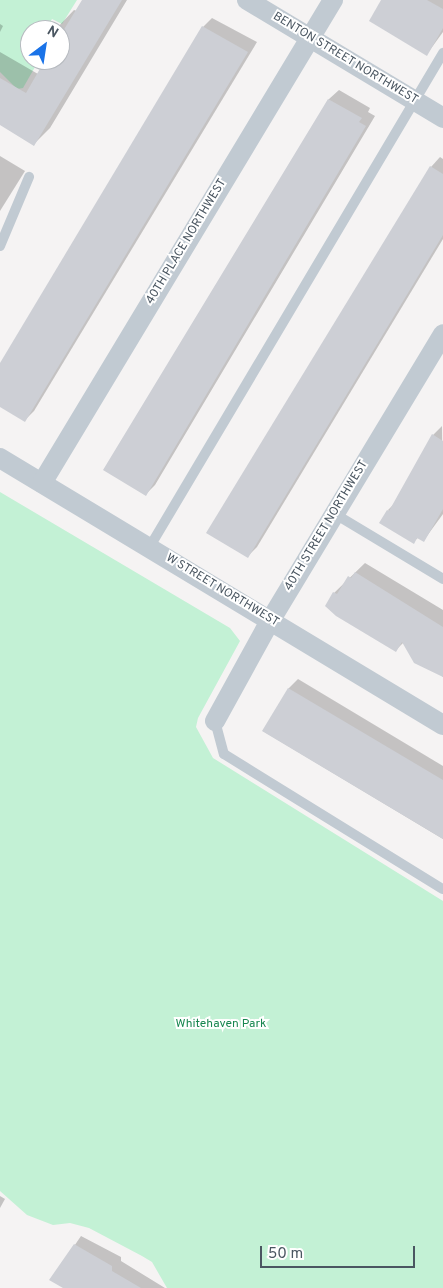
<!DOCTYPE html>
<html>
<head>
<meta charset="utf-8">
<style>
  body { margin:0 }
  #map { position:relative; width:443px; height:1288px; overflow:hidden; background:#f5f3f3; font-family:Overpass,sans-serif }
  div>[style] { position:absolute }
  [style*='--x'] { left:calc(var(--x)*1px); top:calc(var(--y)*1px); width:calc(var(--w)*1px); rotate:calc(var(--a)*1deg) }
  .green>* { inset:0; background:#c3f1d5 }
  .shadow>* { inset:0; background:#0003 }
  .building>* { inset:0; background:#cdcfd5 }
  .lane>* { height:10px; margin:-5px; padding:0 5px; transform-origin:5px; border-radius:5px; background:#c1cad2 }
  .street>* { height:20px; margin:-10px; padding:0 10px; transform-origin:10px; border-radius:10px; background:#c1cad2 }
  span { translate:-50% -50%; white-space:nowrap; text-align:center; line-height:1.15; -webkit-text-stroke:4px #fff; paint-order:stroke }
  .street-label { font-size:12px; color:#4a5661 }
  .park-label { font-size:12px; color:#17864f }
  .north { position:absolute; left:20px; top:20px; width:50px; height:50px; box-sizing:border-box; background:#fff; border:1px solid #b7bbc0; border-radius:50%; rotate:31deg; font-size:14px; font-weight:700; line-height:20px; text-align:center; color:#4a5661 }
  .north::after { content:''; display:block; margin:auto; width:18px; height:22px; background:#1a73e8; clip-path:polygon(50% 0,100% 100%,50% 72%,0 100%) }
  .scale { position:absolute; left:260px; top:1246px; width:155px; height:22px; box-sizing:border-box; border:2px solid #4a5661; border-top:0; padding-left:6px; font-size:15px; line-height:18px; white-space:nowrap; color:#4a5661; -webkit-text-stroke:4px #fff; paint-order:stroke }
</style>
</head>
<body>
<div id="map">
  <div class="green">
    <i style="clip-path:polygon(0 0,77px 0,62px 24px,52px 19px,46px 30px,30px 30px,30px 60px,39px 60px,23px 88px,17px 89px,0 72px)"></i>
    <i style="clip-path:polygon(0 492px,230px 628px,240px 641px,198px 718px,196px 727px,213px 758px,443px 901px,443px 1288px,167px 1288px,152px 1262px,142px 1256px,89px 1228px,70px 1223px,53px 1225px,27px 1215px,0 1191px)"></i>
  </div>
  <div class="shadow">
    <i style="clip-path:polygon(83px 0,127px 0,50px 128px,34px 144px,0 124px,0 52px,38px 74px,47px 60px,60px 60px,60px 30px,55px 30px,74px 10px,77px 11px)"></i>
    <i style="clip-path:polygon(383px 0,443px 0,443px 32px,427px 54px)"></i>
    <i style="clip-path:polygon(212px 18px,257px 42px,34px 411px,25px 420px,0 405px,0 365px,203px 27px)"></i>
    <i style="clip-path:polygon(0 24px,3px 26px,0 32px)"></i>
    <i style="clip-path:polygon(339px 90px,370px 108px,368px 112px,375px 116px,155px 485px,146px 494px,105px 470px,329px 99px)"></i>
    <i style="clip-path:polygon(0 156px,25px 171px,0 211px)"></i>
    <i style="clip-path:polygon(440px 157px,443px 159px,443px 239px,257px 547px,248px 556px,208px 532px,431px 167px)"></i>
    <i style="clip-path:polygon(442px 426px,443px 514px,424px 540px,419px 537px,413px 542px,388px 510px,396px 502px,433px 435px)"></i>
    <i style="clip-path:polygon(365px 563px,443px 610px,443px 677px,404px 642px,396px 650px,334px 593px)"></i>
    <i style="clip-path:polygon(298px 679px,443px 766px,443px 839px,263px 731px,289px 688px)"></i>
    <i style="clip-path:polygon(0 1196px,5px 1199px,0 1208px)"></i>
    <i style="clip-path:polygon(81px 1236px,121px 1257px,121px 1261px,165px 1288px,64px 1288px,51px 1280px)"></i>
  </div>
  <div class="building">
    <i style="clip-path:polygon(82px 0,122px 0,34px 146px,0 125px,0 78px,26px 93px,45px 60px,60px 60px,60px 36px)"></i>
    <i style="clip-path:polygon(381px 0,427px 0,443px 9px,443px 28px,427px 56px,369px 21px)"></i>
    <i style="clip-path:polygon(202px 26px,248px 52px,25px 422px,0 407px,0 363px)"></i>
    <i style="clip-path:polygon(328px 99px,362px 118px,359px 122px,366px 126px,146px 496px,103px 470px)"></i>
    <i style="clip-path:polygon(430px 166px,443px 174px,443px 235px,248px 558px,206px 533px)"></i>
    <i style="clip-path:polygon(432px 434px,443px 441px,443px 509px,424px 542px,417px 538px,414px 544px,379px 523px,387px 510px,389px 511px)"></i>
    <i style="clip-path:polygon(355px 572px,443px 627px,443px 677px,414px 663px,402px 642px,396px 652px,336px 616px,325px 606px,333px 592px,337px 594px,348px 576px,351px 578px)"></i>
    <i style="clip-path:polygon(288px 688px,443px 780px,443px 839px,262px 731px)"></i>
    <i style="clip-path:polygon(74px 1244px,112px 1266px,112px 1271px,141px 1288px,63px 1288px,49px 1280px)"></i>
  </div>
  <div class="lane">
    <i style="--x:0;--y:246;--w:75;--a:-67.2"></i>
    <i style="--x:335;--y:514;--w:126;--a:31"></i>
    <i style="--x:149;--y:548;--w:576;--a:-59.29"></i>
    <i style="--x:215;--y:721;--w:34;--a:75"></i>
    <i style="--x:224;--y:754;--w:257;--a:31.7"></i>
  </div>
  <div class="street">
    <i style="--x:247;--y:0;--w:229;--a:31"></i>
    <i style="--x:0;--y:458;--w:517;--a:31.08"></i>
    <i style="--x:42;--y:483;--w:564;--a:-58.93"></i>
    <i style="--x:215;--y:721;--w:114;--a:-61.2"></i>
    <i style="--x:270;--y:621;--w:335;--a:-58.9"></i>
  </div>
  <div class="street-label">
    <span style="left:345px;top:59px;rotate:31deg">BENTON STREET NORTHWEST</span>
    <span style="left:187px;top:242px;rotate:-59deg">40TH PLACE NORTHWEST</span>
    <span style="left:327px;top:526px;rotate:-59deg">40TH STREET NORTHWEST</span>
    <span style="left:222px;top:591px;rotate:31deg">W STREET NORTHWEST</span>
  </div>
  <div class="park-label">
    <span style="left:221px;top:1025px">Whitehaven Park</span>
  </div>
  <div class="north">N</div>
  <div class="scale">50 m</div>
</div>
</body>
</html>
